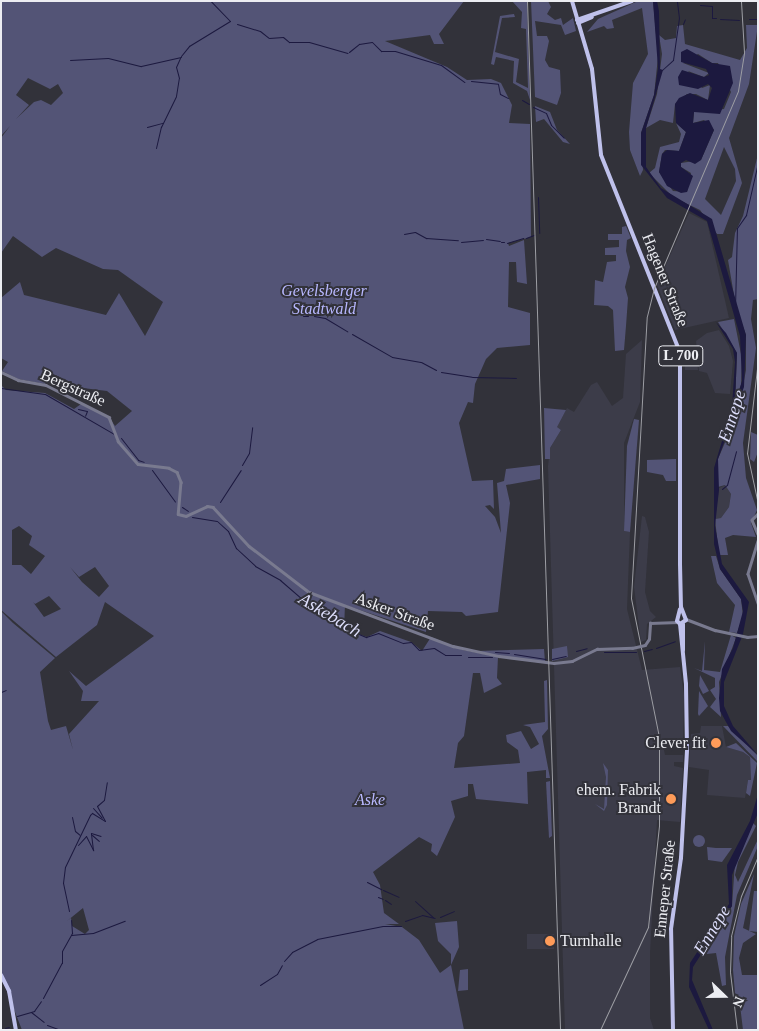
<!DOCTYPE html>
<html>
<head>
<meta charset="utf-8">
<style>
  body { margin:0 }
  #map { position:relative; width:759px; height:1031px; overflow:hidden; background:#32323a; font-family:Georgia,serif }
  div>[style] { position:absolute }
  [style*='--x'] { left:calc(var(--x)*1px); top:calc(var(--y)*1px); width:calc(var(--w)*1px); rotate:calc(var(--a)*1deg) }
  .built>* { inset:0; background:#3c3c49; transform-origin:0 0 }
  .green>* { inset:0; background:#535476 }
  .round { border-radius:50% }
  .water>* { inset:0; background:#1c193f }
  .stream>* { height:1px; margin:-0.5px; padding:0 0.5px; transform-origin:0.5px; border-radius:0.5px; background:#1c193f }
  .minor>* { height:2.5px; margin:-1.25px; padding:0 1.25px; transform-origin:1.25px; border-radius:1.25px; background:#797a8f }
  .major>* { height:4px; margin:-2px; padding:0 2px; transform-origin:2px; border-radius:2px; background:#bfc1eb }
  .rail>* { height:1px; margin:-0.5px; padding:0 0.5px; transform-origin:0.5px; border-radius:0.5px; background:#9d9ea4 }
  .minor-bridge>* { height:2.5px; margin:-1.25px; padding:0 1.25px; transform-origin:1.25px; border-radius:1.25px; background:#797a8f }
  .dots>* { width:14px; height:14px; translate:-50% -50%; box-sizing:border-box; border:2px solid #32323a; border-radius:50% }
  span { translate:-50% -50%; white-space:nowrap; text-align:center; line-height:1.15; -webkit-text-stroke:4px #32323a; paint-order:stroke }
  .shield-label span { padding:1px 4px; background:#32323a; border:1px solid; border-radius:4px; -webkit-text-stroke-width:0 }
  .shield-label { font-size:15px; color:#ecedf2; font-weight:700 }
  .street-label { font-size:16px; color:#ecedf2 }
  .park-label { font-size:16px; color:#b8b8ff; font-style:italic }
  .poi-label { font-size:16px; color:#ecedf2 }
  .right { translate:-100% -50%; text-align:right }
  .left { translate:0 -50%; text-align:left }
  .water-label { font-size:18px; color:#dddefb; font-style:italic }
  .frame { position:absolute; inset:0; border:2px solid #ecedf2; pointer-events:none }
  .north { position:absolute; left:699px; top:971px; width:50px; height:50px; -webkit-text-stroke:4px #32323a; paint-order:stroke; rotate:112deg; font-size:14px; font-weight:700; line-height:20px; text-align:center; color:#ecedf2 }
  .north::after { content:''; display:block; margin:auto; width:18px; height:22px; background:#ecedf2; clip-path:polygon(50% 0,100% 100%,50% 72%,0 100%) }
</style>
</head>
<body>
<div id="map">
  <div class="built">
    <i style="clip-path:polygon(689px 213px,707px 222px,729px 318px,675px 330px,657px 285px)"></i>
    <i style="clip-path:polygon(719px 330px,729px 346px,733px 361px,730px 394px,715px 393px,707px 373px,699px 371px,696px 341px,707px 333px)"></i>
    <i style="clip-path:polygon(642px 340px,640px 402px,624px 443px,624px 531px,630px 532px,627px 609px,642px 670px,680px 667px,684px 695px,683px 746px,663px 745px,665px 755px,683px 755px,683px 762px,674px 762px,674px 766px,683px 768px,680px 822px,657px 820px,650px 953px,650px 1018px,654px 1030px,565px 1030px,548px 466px,550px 448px,561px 430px,556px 427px,567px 408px,574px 412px,591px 385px,597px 382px,612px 406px,623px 398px,626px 354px)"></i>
    <i style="clip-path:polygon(696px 350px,698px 370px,685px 370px,684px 354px)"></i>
    <i style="clip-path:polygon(725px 485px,731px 494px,729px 507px,721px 518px,715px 519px,719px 488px)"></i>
    <i style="clip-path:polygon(642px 516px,645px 517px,649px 532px,645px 592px,650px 611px,656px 617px,647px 624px,646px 640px,641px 642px,634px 587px)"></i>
    <i style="clip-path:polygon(701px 726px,722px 726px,726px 747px,743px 752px,750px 757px,751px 781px,748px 780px,745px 798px,707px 795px,709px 770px,689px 767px,691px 734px,700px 733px)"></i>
    <i style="left:527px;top:934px;width:27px;height:15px"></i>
  </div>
  <div class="green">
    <i style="clip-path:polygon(evenodd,1px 1px,464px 1px,439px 34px,444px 44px,434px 44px,430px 35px,385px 41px,447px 67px,467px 80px,491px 79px,501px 83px,512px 105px,509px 123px,530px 124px,531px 237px,508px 243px,509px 246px,524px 240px,527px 284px,517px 282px,516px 262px,509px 262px,508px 307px,530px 313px,530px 345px,497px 348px,486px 359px,475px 384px,473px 403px,468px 402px,459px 423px,472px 481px,493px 480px,494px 509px,490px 505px,485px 506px,495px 517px,501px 533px,497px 483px,504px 481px,506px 469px,540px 465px,540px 479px,506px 485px,510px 503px,498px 612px,466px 616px,462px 612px,428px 611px,426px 632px,345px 605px,344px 629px,367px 637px,380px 631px,411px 642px,422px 651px,431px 637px,463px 650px,493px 656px,478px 651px,544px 649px,545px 662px,498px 657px,497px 678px,502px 684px,484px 693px,480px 673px,473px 673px,464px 736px,458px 743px,454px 768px,520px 763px,518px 750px,507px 742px,506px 735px,521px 731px,531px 749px,539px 744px,530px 727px,523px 725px,545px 722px,544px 681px,547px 680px,548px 729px,542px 736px,550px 778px,546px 778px,546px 770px,527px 772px,528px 804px,476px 799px,473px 784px,468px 784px,468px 796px,451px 801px,455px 817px,437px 856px,431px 851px,432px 844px,419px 837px,373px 872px,380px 885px,384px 913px,399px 924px,385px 924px,402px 927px,419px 940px,440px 973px,451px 965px,451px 954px,438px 941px,435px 923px,457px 921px,459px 947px,451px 965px,464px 1030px,22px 1030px,1px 976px,1px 611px,13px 623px,55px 658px,40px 672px,48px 721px,51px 730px,66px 726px,73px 750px,69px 734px,99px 701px,81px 701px,83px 691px,69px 671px,86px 686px,154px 636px,105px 602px,97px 625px,56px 657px,1px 610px,1px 385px,6px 390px,45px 393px,74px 409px,81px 404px,109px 417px,115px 426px,132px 411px,107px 391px,83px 388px,51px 373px,45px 384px,18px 379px,2px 371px,8px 362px,1px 358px,1px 298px,20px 282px,24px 295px,106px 315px,119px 293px,145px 336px,163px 302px,118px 270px,103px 269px,56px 248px,42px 257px,13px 236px,1px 253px,1px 138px,10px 126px,1px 136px,1px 1px,28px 78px,50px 89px,58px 84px,63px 93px,51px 105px,41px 100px,34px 102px,16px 119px,29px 105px,16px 95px,28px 78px,1px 1px,19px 526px,32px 536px,29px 545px,45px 556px,31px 574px,21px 565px,12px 565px,12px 530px,19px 526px,1px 1px,70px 567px,79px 577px,95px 567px,109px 586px,99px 597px,82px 582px,70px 567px,1px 1px,49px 596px,61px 609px,44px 617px,33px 602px,35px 604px,49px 596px,1px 1px,83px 908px,89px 930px,85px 934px,72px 926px,71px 918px,67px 921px,83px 908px)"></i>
    <i style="clip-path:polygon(512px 1px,527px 1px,530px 100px,527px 91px,513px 83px,514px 61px,496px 57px,494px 65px,491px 64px,500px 16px,514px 14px,515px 17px,502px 18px,495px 52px,519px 59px,516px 82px,528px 88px,526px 29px,521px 28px,522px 12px)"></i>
    <i style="clip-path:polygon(531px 1px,548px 1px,551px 7px,547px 14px,555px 20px,561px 18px,563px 25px,573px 18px,576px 31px,565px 35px,561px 25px,535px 21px,537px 36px,547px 36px,549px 41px,545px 60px,549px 67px,560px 70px,561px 93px,557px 105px,535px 97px)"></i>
    <i style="clip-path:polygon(638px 1px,653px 1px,658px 57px,654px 95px,641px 133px,643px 170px,640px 176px,630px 150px,629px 132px,633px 83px,648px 54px,642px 8px,612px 20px,614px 28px,607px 29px,604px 26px,587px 32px,598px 19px)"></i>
    <i style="clip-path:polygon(evenodd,683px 25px,685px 44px,740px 60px,747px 48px,746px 25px,758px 25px,749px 84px,729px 138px,742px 183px,723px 234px,717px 234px,700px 210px,673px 197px,649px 173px,655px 168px,660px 147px,679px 142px,681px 134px,676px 123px,686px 132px,679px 151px,665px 150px,662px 154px,659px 172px,673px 191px,687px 192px,691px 173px,681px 167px,681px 163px,701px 160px,714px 130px,704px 120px,693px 123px,694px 112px,724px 109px,731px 92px,718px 63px,712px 63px,698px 54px,683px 63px,709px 73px,704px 77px,688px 71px,702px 88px,710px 85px,708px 100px,696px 94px,687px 94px,675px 104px,673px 123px,660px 120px,646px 128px,657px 94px,662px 54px,659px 35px,665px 40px,676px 38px,677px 26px,683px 25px,724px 147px,735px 169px,736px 181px,721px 215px,705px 199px,724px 147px)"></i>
    <i style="clip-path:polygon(535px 106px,550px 112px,557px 130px,570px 144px,563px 142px,544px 119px,536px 122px)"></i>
    <i style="clip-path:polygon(758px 154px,758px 299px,753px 300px,751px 319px,756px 348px,743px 443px,746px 478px,757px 510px,751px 523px,756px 537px,733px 535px,725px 538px,728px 555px,719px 555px,715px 519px,721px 518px,729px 507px,731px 494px,725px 485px,718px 487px,718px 459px,738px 412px,746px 370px,746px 335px,736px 307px,728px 260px,732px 257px,735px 233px,743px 216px)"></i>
    <i style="clip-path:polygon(626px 226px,631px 238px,627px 240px,626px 251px,630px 267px,625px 287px,628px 298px,626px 326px,624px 350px,615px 351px,613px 310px,608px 306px,594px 305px,595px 280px,603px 282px,607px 262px,616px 261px,616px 255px,605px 255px,605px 248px,619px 247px,619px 240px,608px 240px,608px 234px,622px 234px,622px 227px)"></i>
    <i style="clip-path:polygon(734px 319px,742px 359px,741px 385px,735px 403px,737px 353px,718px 322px)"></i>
    <i style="clip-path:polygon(544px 408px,566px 410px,557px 427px,561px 430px,550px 448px,550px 459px,545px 459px)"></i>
    <i style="clip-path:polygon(634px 419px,639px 420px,630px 532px,624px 531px,627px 446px)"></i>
    <i style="clip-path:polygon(751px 432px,758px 435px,758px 452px,754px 462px,750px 459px)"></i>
    <i style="clip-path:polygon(676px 459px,676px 481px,666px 481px,663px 475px,647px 472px,647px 460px)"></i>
    <i style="clip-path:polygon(711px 556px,716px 556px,720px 569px,741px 599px,743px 616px,737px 633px,729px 632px,735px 605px,717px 583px)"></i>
    <i style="clip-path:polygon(731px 635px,736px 638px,719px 682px,721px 717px,710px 707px,716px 699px,710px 690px,715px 687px,715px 678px,694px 668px,702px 671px,705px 641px,704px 670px,720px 672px)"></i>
    <i style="clip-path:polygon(567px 646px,568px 657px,552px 661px,552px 649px)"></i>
    <i style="clip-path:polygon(700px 675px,709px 691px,703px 694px,699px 686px)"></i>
    <i style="clip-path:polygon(699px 691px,708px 706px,699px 716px,698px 714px)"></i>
    <i style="clip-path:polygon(723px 726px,728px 726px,758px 756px,758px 762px)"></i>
    <i style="clip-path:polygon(736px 743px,757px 763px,750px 796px,746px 793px,748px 780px,751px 780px,750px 757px,743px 752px,726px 747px)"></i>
    <i style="clip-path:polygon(603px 763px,608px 770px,607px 805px,604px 811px,595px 804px,604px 809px,606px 777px)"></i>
    <i style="clip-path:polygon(550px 781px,552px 836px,549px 838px,546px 782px)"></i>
    <i style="clip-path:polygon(753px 823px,756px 826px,738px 862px,735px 875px,738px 882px,758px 839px,758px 846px,737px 895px,725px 957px,726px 985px,722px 986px,716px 953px,707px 954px,703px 949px,732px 906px,735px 862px)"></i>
    <i class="round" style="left:693px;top:835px;width:12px;height:12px"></i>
    <i style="clip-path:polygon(707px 847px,716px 848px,732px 848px,722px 862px,708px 860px)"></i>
    <i style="clip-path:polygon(754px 874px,743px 928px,756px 934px,743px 943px,739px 958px,742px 975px,758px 975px,758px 1030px,743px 1030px,740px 1005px,736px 1004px,733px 970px,734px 936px,741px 904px)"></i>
    <i style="clip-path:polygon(754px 891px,758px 891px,758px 932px,749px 931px)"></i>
    <i style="clip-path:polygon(468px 969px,468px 990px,458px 991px,460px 970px)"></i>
  </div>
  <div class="water">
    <i style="clip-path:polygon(653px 1px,657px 1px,659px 11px,660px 69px,663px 70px,646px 128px,646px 167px,661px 188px,712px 219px,746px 335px,744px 387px,718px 459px,719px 490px,715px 526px,722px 564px,749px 602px,743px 634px,724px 682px,724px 706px,733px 726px,758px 755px,731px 731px,720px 711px,719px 698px,722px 669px,733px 648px,743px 611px,741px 599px,720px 569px,714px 544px,714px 468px,732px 407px,735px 362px,733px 349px,716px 322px,726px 333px,737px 353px,735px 403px,742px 381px,740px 336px,707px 221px,667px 198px,641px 165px,641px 133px,654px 95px,658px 68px)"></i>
    <i style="clip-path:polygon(687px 49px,712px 63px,730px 66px,733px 83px,720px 114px,694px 112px,693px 123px,709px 120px,714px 130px,701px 160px,695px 164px,686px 160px,681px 163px,681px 167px,693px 176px,687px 192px,681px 193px,667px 186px,659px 172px,662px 154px,667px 150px,679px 151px,686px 132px,676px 123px,675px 104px,679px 98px,690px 93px,708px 100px,712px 88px,708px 84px,698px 89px,679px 85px,678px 77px,682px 70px,704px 77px,709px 75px,706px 69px,681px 62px,681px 52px)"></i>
    <i style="clip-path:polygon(758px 794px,757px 815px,732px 875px,732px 906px,693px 967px,692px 980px,713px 1030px,709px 1030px,689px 987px,690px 963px,729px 904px,727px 865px,750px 821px)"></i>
  </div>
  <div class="stream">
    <i style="--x:700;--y:5;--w:12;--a:5"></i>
    <i style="--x:712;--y:6;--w:12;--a:90"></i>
    <i style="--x:712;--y:18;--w:4;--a:0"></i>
    <i style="--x:757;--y:6;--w:10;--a:84"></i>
    <i style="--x:720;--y:19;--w:19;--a:3"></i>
    <i style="--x:749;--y:19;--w:9;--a:0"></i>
    <i style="--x:237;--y:24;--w:24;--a:17"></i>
    <i style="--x:260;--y:31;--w:11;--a:38"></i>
    <i style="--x:269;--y:38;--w:14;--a:-4"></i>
    <i style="--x:283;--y:37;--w:8;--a:40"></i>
    <i style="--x:289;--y:42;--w:20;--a:0"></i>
    <i style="--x:309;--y:42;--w:40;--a:16"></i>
    <i style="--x:683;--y:24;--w:5;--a:-68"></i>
    <i style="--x:349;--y:52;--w:13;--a:-39"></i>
    <i style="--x:359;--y:44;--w:13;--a:-9"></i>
    <i style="--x:372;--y:42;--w:13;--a:45"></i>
    <i style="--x:381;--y:51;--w:14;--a:0"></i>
    <i style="--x:395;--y:51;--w:48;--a:16.9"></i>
    <i style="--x:441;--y:65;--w:29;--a:36"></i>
    <i style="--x:181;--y:56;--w:13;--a:-51"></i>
    <i style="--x:189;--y:46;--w:48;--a:-31.4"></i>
    <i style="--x:230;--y:21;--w:28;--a:-134"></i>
    <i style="--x:70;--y:60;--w:38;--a:-3"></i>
    <i style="--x:108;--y:58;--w:34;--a:14"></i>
    <i style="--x:141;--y:66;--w:41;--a:-12.7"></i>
    <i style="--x:662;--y:70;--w:15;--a:-42"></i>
    <i style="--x:673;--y:60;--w:42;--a:-81.9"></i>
    <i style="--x:679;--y:18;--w:17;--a:-97"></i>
    <i style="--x:471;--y:81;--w:27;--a:6"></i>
    <i style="--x:498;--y:84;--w:10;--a:79"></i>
    <i style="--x:500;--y:94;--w:9;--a:27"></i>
    <i style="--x:522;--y:100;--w:8;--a:30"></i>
    <i style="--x:533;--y:107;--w:14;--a:25"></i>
    <i style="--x:546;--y:113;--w:13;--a:67"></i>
    <i style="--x:551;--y:125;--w:18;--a:45"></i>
    <i style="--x:147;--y:127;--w:16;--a:-15"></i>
    <i style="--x:156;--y:148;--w:22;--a:-77"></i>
    <i style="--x:161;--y:127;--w:34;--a:-64"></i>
    <i style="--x:176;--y:96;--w:18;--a:-81"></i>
    <i style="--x:179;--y:78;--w:11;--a:-105"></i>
    <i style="--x:176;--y:67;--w:10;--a:-66"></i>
    <i style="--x:538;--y:197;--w:36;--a:88"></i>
    <i style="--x:404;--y:234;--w:11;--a:-10"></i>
    <i style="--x:415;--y:232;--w:13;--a:29"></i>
    <i style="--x:426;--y:238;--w:32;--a:4"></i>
    <i style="--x:526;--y:238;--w:9;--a:-21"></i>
    <i style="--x:486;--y:239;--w:14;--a:8"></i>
    <i style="--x:461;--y:242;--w:22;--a:-5"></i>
    <i style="--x:501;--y:242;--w:3;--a:0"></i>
    <i style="--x:507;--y:243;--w:17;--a:-17"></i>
    <i style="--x:735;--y:308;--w:80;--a:-88.6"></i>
    <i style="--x:737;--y:228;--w:16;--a:-55"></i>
    <i style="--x:746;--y:215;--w:54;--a:-77.2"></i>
    <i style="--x:303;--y:316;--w:5;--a:0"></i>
    <i style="--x:314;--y:316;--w:11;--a:10"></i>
    <i style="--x:325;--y:318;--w:26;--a:31"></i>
    <i style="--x:352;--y:334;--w:46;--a:29.9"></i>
    <i style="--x:392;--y:357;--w:29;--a:10"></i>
    <i style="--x:421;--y:362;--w:17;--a:28"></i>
    <i style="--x:441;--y:372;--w:31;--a:9"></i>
    <i style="--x:472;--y:377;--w:44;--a:1.3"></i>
    <i style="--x:1;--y:388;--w:44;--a:7.8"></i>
    <i style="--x:45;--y:394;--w:80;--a:30.1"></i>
    <i style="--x:78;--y:409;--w:9;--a:13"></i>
    <i style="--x:87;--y:411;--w:5;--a:112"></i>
    <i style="--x:121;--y:438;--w:28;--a:52"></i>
    <i style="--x:138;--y:460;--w:6;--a:18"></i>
    <i style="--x:242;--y:465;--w:14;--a:-60"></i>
    <i style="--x:249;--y:453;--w:26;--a:-83"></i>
    <i style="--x:152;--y:470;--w:39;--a:54"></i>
    <i style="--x:722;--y:489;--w:6;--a:-39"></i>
    <i style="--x:727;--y:485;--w:35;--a:-75"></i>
    <i style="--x:220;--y:502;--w:38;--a:-57"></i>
    <i style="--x:182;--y:507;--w:7;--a:34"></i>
    <i style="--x:192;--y:517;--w:25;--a:9"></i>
    <i style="--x:217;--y:521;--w:15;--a:42"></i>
    <i style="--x:228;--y:531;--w:19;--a:65"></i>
    <i style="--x:236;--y:548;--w:26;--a:43"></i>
    <i style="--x:255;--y:566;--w:29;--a:29"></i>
    <i style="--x:280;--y:580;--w:32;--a:41"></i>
    <i style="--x:304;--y:601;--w:22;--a:16"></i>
    <i style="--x:325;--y:607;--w:31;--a:45"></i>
    <i style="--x:347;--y:629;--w:21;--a:23"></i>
    <i style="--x:366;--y:637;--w:13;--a:-18"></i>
    <i style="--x:378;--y:633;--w:27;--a:22"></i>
    <i style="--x:403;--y:643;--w:8;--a:-7"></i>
    <i style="--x:411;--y:642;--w:11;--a:45"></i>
    <i style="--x:419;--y:650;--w:15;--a:-8"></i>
    <i style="--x:434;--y:648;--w:13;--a:32"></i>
    <i style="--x:445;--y:655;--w:16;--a:0"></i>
    <i style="--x:656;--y:648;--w:20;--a:-20"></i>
    <i style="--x:576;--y:651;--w:11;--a:-15"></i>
    <i style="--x:644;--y:651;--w:8;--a:-14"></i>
    <i style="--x:495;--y:652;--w:14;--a:4"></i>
    <i style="--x:604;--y:652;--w:32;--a:0"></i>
    <i style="--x:514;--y:654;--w:32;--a:9"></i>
    <i style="--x:468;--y:657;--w:24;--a:0"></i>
    <i style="--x:552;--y:659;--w:14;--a:-12"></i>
    <i style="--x:1;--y:692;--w:5;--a:-22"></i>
    <i style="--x:93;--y:808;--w:13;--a:48"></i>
    <i style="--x:72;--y:817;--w:14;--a:78"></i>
    <i style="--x:75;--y:831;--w:6;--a:39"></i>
    <i style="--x:92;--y:835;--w:9;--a:41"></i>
    <i style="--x:78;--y:845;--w:12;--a:-48"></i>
    <i style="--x:86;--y:836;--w:16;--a:63"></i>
    <i style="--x:93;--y:850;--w:17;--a:-97"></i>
    <i style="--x:91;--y:833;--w:10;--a:17"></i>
    <i style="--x:367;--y:882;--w:16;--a:27"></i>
    <i style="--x:383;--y:890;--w:17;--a:24"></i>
    <i style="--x:378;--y:897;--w:5;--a:22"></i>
    <i style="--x:385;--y:900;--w:7;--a:34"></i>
    <i style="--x:415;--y:901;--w:24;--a:42"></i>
    <i style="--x:69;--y:911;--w:29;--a:-102"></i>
    <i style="--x:63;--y:883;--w:16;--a:-83"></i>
    <i style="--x:65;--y:867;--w:58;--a:-64.3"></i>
    <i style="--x:90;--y:815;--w:3;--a:-45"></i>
    <i style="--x:92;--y:813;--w:15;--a:32"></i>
    <i style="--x:105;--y:821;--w:17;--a:-118"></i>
    <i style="--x:97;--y:806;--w:9;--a:-41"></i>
    <i style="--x:104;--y:800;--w:18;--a:-81"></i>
    <i style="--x:440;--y:917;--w:15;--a:-23"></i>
    <i style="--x:405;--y:921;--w:18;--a:-19"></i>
    <i style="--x:422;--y:915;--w:13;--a:13"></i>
    <i style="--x:71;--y:935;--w:22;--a:-5"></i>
    <i style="--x:93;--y:933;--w:34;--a:-21"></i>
    <i style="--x:284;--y:961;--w:12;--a:-48"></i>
    <i style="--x:292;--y:952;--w:28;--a:-27"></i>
    <i style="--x:317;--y:939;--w:67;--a:-11.1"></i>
    <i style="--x:383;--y:926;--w:18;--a:0"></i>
    <i style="--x:260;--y:985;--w:20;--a:-33"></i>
    <i style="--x:277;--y:974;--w:10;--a:-61"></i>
    <i style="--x:43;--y:998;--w:40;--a:-62"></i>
    <i style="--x:62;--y:963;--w:12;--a:-90"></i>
    <i style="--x:62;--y:951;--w:21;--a:-61"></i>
    <i style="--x:72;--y:933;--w:13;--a:-94"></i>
    <i style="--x:31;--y:1012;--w:16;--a:38"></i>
    <i style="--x:17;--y:1016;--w:18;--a:-16"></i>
    <i style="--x:34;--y:1011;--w:12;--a:-55"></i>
    <i style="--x:47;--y:1025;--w:15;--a:20"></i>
    <i style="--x:5;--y:1028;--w:4;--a:-14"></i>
  </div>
  <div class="minor">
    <i style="--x:1;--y:372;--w:19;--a:25"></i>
    <i style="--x:18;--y:380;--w:28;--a:10"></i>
    <i style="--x:46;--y:385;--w:71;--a:26.9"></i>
    <i style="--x:109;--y:417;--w:26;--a:69"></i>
    <i style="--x:118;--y:441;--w:30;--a:49"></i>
    <i style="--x:138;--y:464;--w:31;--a:7"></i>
    <i style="--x:169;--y:468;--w:9;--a:27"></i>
    <i style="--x:177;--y:472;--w:11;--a:68"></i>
    <i style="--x:181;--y:482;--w:32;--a:95"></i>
    <i style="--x:178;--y:514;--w:8;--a:14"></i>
    <i style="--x:186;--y:516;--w:23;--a:-25"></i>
    <i style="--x:207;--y:506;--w:6;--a:9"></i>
    <i style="--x:213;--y:507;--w:53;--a:47.3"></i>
    <i style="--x:249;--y:546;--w:76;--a:37.5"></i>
    <i style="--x:309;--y:592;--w:154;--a:20.6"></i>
    <i style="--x:453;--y:646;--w:47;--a:12.3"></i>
    <i style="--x:499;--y:656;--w:55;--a:7.3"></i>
    <i style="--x:554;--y:663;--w:18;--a:-6"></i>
    <i style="--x:572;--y:661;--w:28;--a:-26"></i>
    <i style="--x:597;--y:649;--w:35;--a:-2"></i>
    <i style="--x:758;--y:514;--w:8;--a:135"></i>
    <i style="--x:752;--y:520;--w:15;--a:67"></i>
    <i style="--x:758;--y:541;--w:34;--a:107"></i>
    <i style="--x:748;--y:574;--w:31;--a:71"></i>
    <i style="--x:686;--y:619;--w:31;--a:21"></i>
    <i style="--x:715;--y:630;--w:33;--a:12"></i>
    <i style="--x:747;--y:637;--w:11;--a:-5"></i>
    <i style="--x:645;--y:645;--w:7;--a:-56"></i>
    <i style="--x:649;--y:639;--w:16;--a:-86"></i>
    <i style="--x:650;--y:623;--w:28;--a:-2"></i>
  </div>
  <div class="major">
    <i style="--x:572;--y:1;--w:71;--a:73.6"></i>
    <i style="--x:592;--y:69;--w:86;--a:84"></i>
    <i style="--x:601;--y:155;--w:213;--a:68.2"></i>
    <i style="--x:680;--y:353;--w:211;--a:90"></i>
    <i style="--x:680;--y:564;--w:43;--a:88.7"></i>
    <i style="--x:681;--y:607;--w:14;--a:69"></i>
    <i style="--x:686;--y:620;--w:7;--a:146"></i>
    <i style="--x:577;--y:20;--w:58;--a:-19.1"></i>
    <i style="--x:578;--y:23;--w:15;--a:-23"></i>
    <i style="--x:683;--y:650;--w:26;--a:-90"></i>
    <i style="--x:1;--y:975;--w:18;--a:63"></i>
    <i style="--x:9;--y:991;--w:40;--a:80"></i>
    <i style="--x:673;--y:1030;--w:101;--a:-91.1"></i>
    <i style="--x:671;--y:929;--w:72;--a:-82"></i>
    <i style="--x:681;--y:858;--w:109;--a:-86.8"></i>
    <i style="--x:687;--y:749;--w:65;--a:-90.9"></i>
    <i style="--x:686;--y:684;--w:60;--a:-95.7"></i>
    <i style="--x:680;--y:624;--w:4;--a:-135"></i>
    <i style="--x:677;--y:621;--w:12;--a:-76"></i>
  </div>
  <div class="rail">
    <i style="--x:527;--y:1;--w:1030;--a:88.16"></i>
    <i style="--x:758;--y:360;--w:94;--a:96.7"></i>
    <i style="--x:747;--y:453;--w:52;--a:77.8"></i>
    <i style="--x:600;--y:1030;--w:114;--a:-65"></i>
    <i style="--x:648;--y:927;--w:102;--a:-83.8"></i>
    <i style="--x:659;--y:826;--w:89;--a:-90"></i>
    <i style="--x:659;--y:737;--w:142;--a:-101.4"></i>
    <i style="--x:631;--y:598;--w:282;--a:-86.8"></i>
    <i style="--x:647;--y:316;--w:29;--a:-76"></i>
    <i style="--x:654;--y:288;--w:214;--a:-66.9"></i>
    <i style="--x:738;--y:91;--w:39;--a:-81"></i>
    <i style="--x:744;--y:52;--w:51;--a:-93.4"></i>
    <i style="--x:737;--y:1030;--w:58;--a:-96.9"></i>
    <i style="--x:730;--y:972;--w:36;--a:-88"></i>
    <i style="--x:731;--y:936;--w:41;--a:-76"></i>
    <i style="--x:741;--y:896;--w:43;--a:-67"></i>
  </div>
  <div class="minor-bridge">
    <i style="--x:632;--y:648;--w:13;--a:-13"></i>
  </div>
  <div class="dots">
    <i style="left:716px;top:743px;background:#fe9b59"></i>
    <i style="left:671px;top:799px;background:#fe9b59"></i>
    <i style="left:550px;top:941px;background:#fe9b59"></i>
  </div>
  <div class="shield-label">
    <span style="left:681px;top:356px">L 700</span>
  </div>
  <div class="street-label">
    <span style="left:665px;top:280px;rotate:68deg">Hagener Straße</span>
    <span style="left:73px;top:388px;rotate:24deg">Bergstraße</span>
    <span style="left:395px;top:612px;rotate:20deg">Asker Straße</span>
    <span style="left:665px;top:889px;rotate:-84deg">Enneper Straße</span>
  </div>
  <div class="park-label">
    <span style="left:324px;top:300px">Gevelsberger<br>Stadtwald</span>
    <span style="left:370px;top:800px">Aske</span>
  </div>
  <div class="poi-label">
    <span class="right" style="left:706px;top:743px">Clever fit</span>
    <span class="right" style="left:661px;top:799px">ehem. Fabrik<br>Brandt</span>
    <span class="left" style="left:560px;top:941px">Turnhalle</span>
  </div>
  <div class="water-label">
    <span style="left:732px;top:416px;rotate:-72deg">Ennepe</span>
    <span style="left:330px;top:615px;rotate:31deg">Askebach</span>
    <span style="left:712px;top:930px;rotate:-59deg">Ennepe</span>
  </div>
  <div class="frame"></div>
  <div class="north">N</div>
</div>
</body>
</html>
